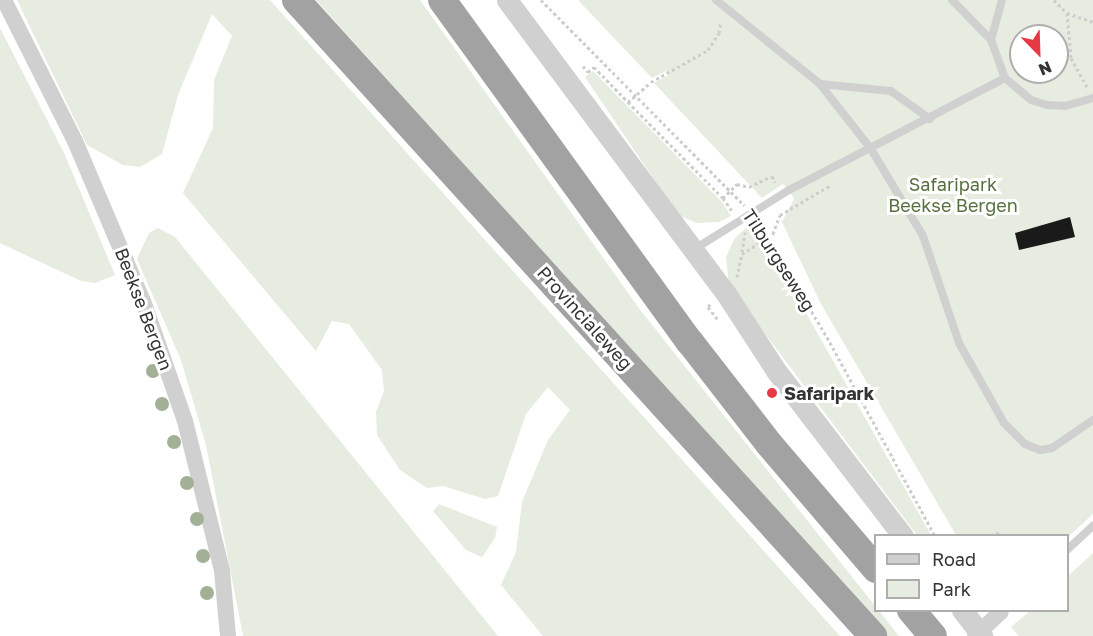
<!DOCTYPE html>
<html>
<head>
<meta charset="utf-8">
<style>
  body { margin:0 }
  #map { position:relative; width:1093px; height:636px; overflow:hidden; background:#fff; font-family:"Golos Text",sans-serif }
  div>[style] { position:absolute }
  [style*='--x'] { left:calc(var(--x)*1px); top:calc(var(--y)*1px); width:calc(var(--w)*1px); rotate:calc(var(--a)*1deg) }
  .green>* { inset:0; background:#e6ecdf }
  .building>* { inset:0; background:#1a1a1a }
  .path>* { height:3px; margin-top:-1.5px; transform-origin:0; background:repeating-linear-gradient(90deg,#cdcdcd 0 3px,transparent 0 6px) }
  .service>* { height:8px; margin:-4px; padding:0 4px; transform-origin:4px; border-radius:4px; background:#d0d0d0 }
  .minor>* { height:16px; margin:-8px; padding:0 8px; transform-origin:8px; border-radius:8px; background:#d0d0d0 }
  .tertiary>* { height:21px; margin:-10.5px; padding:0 10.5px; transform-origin:10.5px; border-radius:10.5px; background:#d0d0d0 }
  .trunk>* { height:28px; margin:-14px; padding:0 14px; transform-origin:14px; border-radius:14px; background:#a2a2a2 }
  .minor-bridge>* { height:16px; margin:-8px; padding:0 8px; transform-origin:8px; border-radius:8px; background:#d0d0d0 }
  .trees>* { width:14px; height:14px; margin:-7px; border-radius:50%; background:#a2b095 }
  .dots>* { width:16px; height:16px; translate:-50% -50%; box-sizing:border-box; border:3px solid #fff; border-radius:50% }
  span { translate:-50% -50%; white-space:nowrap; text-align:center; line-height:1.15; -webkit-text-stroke:6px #fff; paint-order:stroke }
  .park-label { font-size:18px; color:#56703f }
  .street-label { font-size:18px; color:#333 }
  .poi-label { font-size:18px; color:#333; font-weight:700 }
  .left { translate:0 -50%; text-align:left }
  .legend { position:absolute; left:874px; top:534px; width:195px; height:78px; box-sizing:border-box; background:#fff; border:2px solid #adadad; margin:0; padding:8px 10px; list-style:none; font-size:18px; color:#333 }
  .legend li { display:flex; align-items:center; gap:12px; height:30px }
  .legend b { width:30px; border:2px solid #adadad }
  .north { position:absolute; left:1009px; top:24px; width:60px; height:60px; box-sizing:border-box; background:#fff; border:2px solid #adadad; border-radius:50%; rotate:157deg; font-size:16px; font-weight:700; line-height:24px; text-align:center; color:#333 }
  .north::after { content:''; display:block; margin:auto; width:21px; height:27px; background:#e63946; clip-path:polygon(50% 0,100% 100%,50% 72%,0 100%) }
</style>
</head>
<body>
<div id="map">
  <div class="green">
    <i style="clip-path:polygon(17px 0,270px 0,840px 636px,543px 636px,501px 585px,516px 552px,522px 502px,548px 440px,570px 410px,548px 387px,526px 414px,498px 496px,485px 499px,443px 486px,427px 488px,400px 470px,377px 435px,376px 412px,384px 391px,382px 370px,349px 324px,332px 321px,316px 351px,183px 193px,213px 128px,214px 80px,232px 36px,212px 14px,178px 95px,162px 154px,140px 167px,123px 165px,87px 145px)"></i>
    <i style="clip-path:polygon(316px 0,420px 0,641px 311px,899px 636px,887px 636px)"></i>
    <i style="clip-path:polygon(evenodd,578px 0,1093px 0,1093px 514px,1068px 537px,956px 535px,821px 304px,782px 222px,794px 199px,789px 190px,783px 184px,762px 198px,654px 83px,669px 75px,666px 71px,652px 78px,578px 0,1021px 36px,1057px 36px,1057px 72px,1021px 72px,1021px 36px)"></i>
    <i style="clip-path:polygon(0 28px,65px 155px,115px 275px,95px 283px,81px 281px,0 243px)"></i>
    <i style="clip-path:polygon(593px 71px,722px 202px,731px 216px,719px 222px,697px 223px,678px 215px,585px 77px)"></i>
    <i style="clip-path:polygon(751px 223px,805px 311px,931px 535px,917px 535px,729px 286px,726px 257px,735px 238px)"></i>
    <i style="clip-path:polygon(158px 228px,175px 237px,498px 636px,243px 636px,206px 445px,181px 360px,137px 259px,149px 233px)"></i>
    <i style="clip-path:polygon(439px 504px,497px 527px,495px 538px,482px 557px,466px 550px,433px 511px)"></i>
    <i style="clip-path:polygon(1093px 553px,1093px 636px,1019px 636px,1011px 627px,1030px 611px,1068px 610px,1068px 576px)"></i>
  </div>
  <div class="building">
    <i style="clip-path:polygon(1070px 217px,1075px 237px,1019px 250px,1015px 233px)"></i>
  </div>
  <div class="path">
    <i style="--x:541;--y:0;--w:289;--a:45.3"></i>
    <i style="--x:1054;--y:0;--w:18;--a:45"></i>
    <i style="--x:1067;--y:13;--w:28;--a:19"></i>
    <i style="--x:1067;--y:13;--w:45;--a:84.9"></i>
    <i style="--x:1071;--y:58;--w:33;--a:61"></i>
    <i style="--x:583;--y:66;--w:8;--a:50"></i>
    <i style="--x:588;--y:72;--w:8;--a:-40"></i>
    <i style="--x:594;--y:67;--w:49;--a:45.8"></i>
    <i style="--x:628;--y:102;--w:30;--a:-41"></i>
    <i style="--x:651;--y:82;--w:65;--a:-29.3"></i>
    <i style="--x:708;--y:50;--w:20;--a:-57"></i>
    <i style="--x:719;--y:33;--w:11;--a:-80"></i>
    <i style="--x:628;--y:102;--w:135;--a:45.3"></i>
    <i style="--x:723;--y:198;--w:16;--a:55"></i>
    <i style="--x:723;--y:198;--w:20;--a:-45"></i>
    <i style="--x:737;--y:184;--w:12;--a:14"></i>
    <i style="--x:749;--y:187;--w:25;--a:-26"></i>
    <i style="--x:772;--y:176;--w:7;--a:63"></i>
    <i style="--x:759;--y:224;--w:132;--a:59"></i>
    <i style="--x:827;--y:337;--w:226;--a:61.5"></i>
    <i style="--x:742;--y:252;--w:20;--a:-81"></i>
    <i style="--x:737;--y:277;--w:24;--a:-78"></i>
    <i style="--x:742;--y:254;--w:37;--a:-33"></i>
    <i style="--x:773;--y:234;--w:20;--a:-70"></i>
    <i style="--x:780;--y:215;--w:59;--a:-30.5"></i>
    <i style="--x:710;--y:304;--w:4;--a:124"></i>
    <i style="--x:708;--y:307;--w:16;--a:52"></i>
    <i style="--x:991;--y:536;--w:7;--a:-34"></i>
    <i style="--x:997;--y:532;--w:4;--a:63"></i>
  </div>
  <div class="service">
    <i style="--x:716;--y:0;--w:134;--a:38.9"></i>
    <i style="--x:820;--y:84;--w:71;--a:5.6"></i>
    <i style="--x:891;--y:91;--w:48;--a:35.7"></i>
    <i style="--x:952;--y:0;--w:56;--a:45.7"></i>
    <i style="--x:1002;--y:0;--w:41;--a:105.4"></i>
    <i style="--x:991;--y:40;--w:40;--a:69.8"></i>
    <i style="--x:1005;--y:78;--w:34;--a:40"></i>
    <i style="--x:1031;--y:100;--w:17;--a:17"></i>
    <i style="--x:1047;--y:105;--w:18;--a:3"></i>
    <i style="--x:1065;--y:106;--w:29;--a:-16"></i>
    <i style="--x:820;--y:84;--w:83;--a:51.9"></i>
    <i style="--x:871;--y:149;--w:101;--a:59.1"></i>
    <i style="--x:923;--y:236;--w:113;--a:71.4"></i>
    <i style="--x:959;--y:343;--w:92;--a:60.6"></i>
    <i style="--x:1004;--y:423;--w:30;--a:45"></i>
    <i style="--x:1025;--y:444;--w:16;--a:22"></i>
    <i style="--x:1040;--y:450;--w:12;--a:-9"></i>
    <i style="--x:1052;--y:448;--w:50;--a:-34.3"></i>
    <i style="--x:693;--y:250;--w:113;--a:-32"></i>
    <i style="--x:789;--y:190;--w:243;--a:-27.4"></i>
    <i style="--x:1068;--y:549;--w:34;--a:-43"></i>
  </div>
  <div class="minor">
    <i style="--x:4;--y:0;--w:158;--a:63.3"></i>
    <i style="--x:75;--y:141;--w:174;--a:67"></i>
    <i style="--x:143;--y:301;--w:127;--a:70.7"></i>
    <i style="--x:185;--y:421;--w:154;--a:76.1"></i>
    <i style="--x:222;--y:571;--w:65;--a:84.7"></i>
  </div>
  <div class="tertiary">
    <i style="--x:507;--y:0;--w:364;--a:53.3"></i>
    <i style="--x:725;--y:292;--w:95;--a:57"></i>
    <i style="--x:777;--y:372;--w:207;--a:52.5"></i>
    <i style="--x:962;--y:610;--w:33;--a:52"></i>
  </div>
  <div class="trunk">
    <i style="--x:296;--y:0;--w:859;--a:47.78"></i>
    <i style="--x:442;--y:0;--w:422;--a:54.1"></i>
    <i style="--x:690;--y:342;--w:130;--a:52.2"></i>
    <i style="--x:770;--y:445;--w:163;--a:49.5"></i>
    <i style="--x:911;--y:610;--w:34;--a:50"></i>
  </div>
  <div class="minor-bridge">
    <i style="--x:975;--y:636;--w:35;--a:-43"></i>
  </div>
  <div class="trees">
    <i style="left:153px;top:371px"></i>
    <i style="left:162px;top:404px"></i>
    <i style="left:174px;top:442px"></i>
    <i style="left:187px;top:483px"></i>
    <i style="left:197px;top:519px"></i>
    <i style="left:203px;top:556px"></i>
    <i style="left:207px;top:593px"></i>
  </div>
  <div class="dots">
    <i style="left:772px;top:393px;background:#e63946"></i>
  </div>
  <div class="park-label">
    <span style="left:953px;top:195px">Safaripark<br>Beekse Bergen</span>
  </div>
  <div class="street-label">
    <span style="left:779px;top:260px;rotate:57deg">Tilburgseweg</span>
    <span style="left:144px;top:309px;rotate:69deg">Beekse Bergen</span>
    <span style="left:585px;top:318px;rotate:48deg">Provincialeweg</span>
  </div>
  <div class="poi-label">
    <span class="left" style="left:784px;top:393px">Safaripark</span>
  </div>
  <ul class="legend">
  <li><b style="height:8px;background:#d0d0d0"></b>Road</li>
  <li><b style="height:16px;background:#e6ecdf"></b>Park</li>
  </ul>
  <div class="north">N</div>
</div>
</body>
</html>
